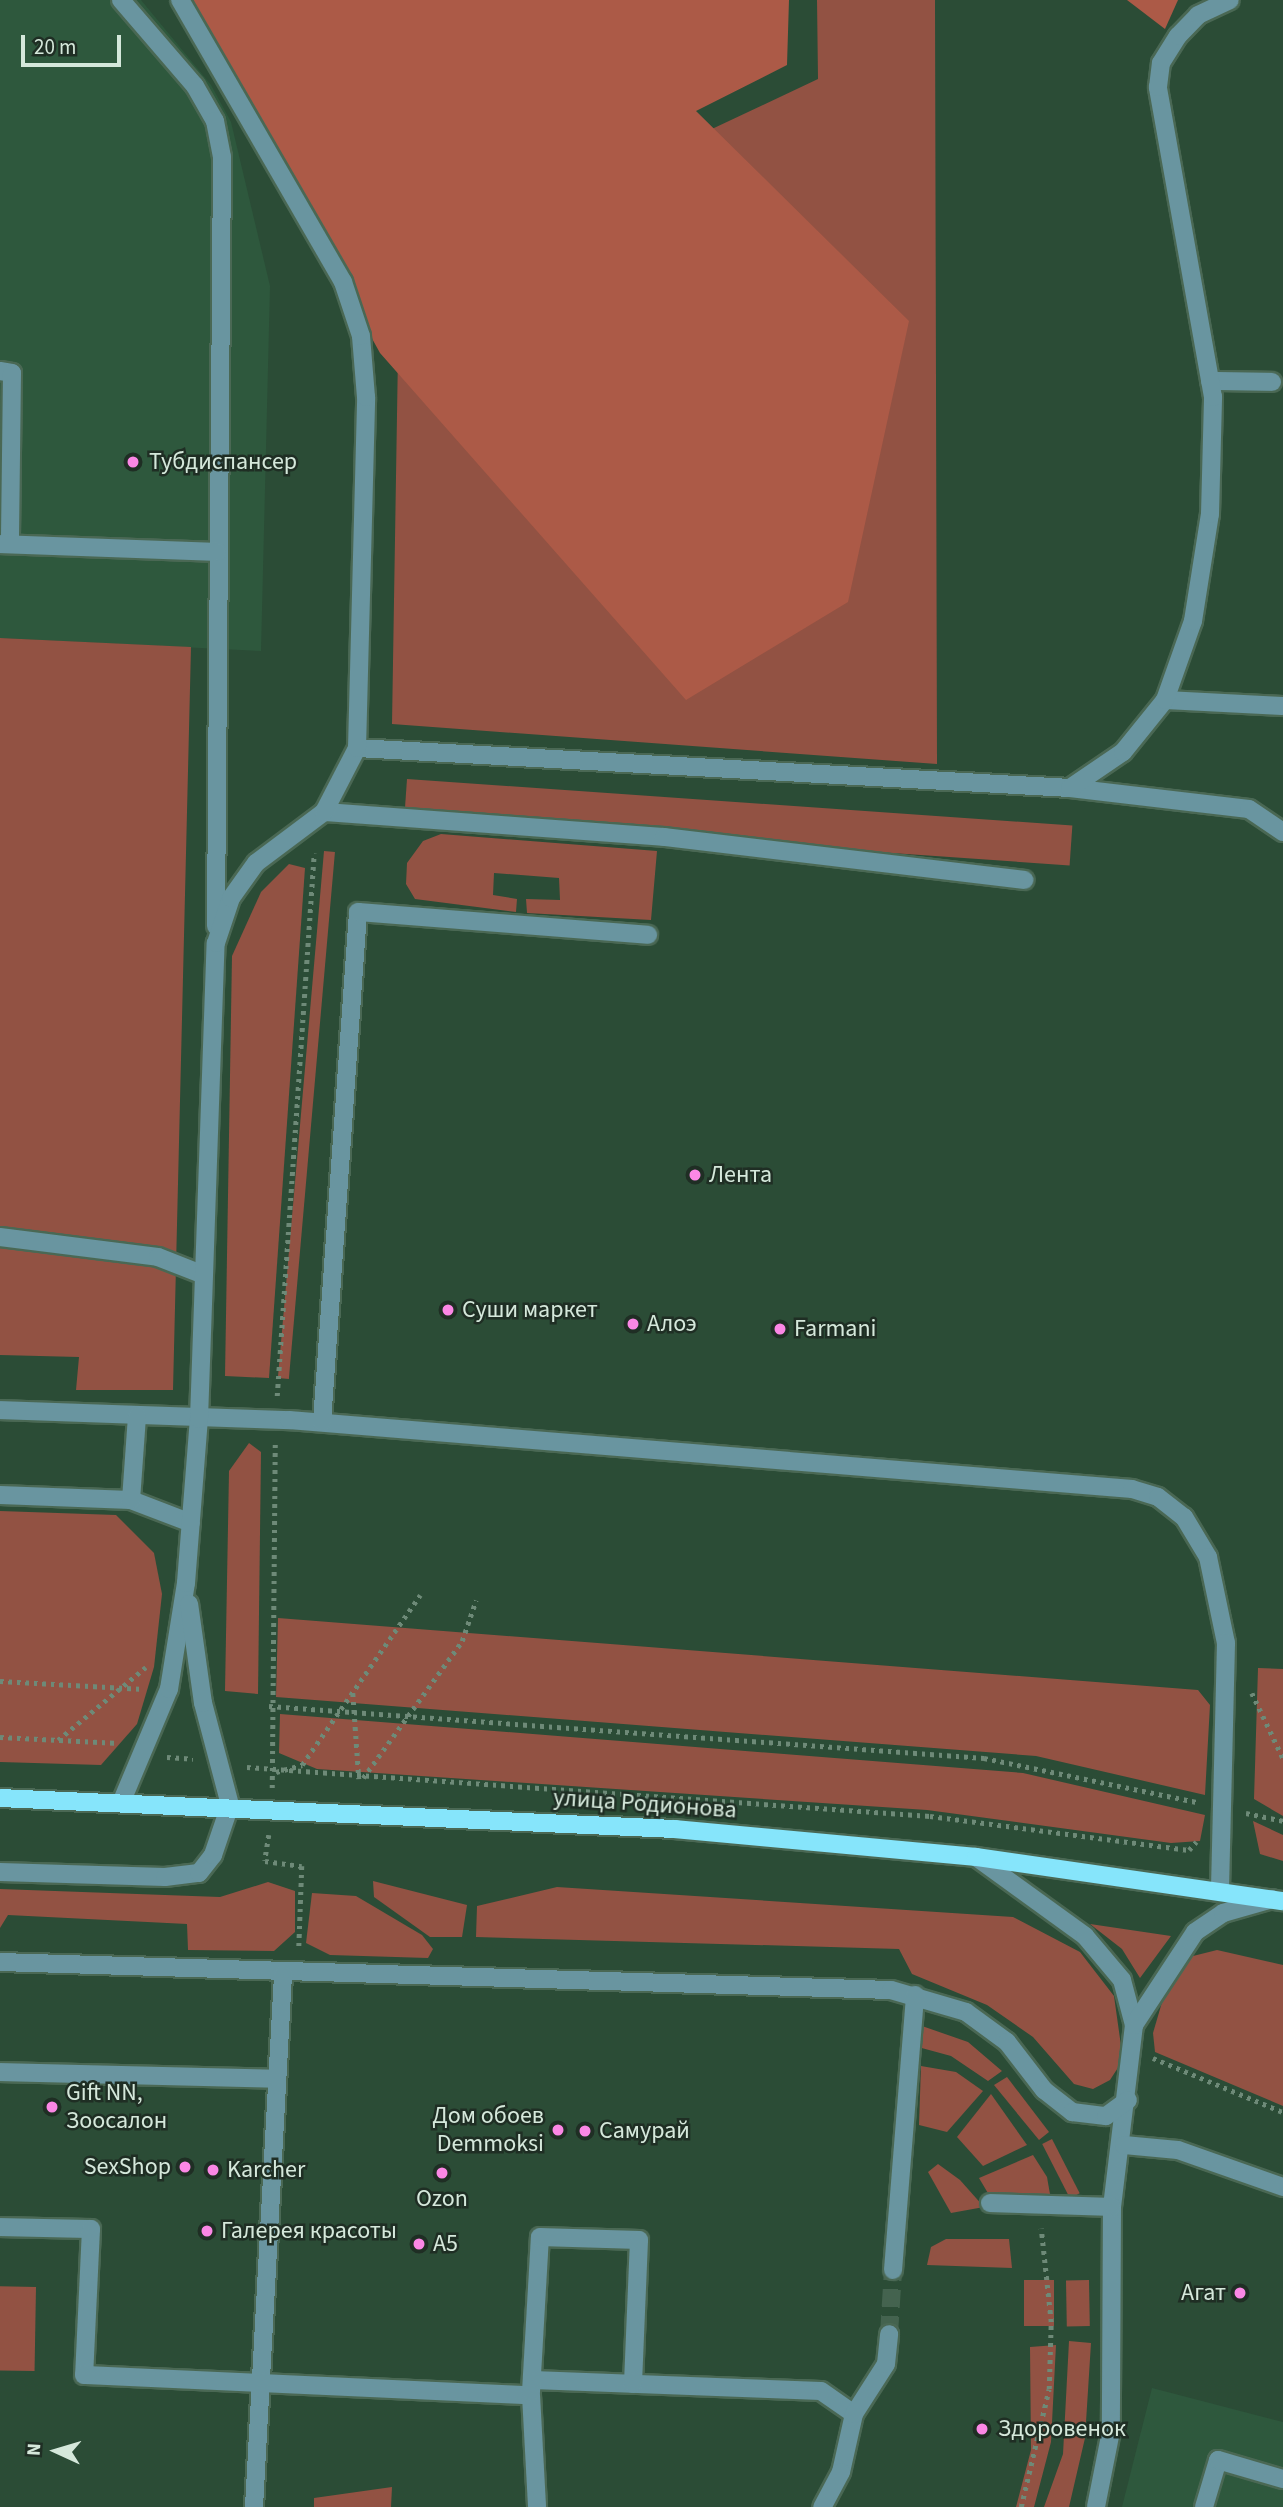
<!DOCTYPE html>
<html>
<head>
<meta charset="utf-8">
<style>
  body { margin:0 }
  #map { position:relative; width:1283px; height:2507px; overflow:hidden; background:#2b4c36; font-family:"Source Sans 3",sans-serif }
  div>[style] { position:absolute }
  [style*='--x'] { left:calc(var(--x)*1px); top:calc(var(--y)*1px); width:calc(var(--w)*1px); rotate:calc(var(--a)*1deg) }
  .built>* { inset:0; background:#2e583d }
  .green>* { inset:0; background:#925243; transform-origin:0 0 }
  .forest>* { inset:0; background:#ac5a47 }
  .minor-tunnel>* { height:18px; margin-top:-9px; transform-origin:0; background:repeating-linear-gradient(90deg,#44634f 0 18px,transparent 0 27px) }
  .path>* { height:4.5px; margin-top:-2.25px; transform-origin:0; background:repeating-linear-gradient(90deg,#6e8a78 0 3.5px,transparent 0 8.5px) }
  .roads { filter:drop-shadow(2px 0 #4a6854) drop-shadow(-2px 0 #4a6854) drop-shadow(0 2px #4a6854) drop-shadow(0 -2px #4a6854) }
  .minor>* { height:18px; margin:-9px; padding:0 9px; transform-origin:9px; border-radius:9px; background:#6995a0 }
  .major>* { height:18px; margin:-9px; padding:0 9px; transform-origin:9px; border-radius:9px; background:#86e5fb }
  .dots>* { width:19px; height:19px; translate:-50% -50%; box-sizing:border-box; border:4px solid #1f2e24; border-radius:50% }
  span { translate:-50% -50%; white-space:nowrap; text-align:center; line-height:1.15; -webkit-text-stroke:5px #1f2e24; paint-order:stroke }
  .poi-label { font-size:24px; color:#d5e8db }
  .left { translate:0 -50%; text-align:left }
  .right { translate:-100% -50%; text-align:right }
  .street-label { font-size:24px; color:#d5e8db }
  .north { position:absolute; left:21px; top:2416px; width:70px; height:70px; -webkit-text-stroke:5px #1f2e24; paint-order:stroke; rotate:274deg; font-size:19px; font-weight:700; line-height:28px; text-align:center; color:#d5e8db }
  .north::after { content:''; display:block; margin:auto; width:24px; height:32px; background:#d5e8db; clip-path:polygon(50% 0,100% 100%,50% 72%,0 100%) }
  .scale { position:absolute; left:21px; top:35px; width:100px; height:32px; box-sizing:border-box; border:4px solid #d5e8db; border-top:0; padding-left:9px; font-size:21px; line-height:24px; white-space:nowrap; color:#d5e8db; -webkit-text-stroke:5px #1f2e24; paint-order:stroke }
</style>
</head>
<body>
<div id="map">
  <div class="built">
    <i style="clip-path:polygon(0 0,141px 0,211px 85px,231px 122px,270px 286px,261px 651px,0 638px)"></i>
    <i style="clip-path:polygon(1152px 2388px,1283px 2422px,1283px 2507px,1122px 2507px)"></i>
  </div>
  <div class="green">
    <i style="clip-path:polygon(817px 0,935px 0,937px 764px,392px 724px,398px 353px,680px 144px,818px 79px)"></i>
    <i style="clip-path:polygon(0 638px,191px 647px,173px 1390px,76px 1390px,79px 1357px,0 1355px)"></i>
    <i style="left:407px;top:779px;width:667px;height:40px;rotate:4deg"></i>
    <i style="clip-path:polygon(441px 834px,657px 851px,651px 920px,527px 913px,526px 899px,560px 900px,559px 878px,494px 873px,493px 895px,517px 899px,516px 912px,415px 899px,406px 884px,407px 863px,423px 841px)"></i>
    <i style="left:324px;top:851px;width:11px;height:529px;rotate:5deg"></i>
    <i style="clip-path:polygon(289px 864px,305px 868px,269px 1378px,225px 1376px,232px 956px,261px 892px)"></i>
    <i style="clip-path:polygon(249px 1443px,261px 1452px,258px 1694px,225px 1691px,229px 1471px)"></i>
    <i style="clip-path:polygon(0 1511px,116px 1515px,154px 1553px,162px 1594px,154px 1667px,137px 1724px,101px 1765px,0 1762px)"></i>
    <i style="clip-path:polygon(278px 1618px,1198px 1690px,1210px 1705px,1205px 1795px,1036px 1756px,276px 1697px)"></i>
    <i style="clip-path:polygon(1258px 1668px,1283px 1669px,1283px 1816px,1254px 1799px)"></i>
    <i style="clip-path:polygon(280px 1714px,1023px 1773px,1205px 1815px,1200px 1841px,1171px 1843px,927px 1810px,317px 1769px,279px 1753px)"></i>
    <i style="clip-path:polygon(1253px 1821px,1283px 1835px,1283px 1861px,1260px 1854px)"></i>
    <i style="clip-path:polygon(373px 1881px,467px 1905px,462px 1937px,430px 1937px,374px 1897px)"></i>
    <i style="clip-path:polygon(268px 1882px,295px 1891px,295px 1932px,274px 1951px,188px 1950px,187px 1924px,8px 1915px,0 1928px,0 1889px,220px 1897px)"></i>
    <i style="clip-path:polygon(557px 1887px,1013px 1917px,1080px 1952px,1114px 1996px,1123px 2060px,1110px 2080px,1093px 2089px,1074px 2084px,1033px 2037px,987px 2005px,912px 1974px,899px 1949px,476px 1937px,477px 1906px)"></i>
    <i style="clip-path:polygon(312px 1893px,356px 1896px,422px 1935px,433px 1949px,428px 1958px,330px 1955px,306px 1943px)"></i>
    <i style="clip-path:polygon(1090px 1924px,1171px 1936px,1140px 1978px,1122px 1949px)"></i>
    <i style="clip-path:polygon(1217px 1950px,1283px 1965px,1283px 2106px,1155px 2052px,1153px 2033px,1165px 1992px,1189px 1957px)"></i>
    <i style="clip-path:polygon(922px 2026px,968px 2042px,1002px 2071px,988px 2081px,951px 2056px,918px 2047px)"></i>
    <i style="clip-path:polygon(921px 2066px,956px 2072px,983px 2091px,947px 2132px,919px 2125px)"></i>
    <i style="clip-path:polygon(1007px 2077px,1049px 2132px,1039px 2140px,994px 2085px)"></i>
    <i style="clip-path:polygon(991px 2094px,1027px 2145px,983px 2166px,957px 2137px)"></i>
    <i style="left:1052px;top:2139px;width:61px;height:11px;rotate:63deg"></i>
    <i style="clip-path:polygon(1033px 2155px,1047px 2177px,1051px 2200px,992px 2200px,979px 2178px)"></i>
    <i style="clip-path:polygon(938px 2164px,960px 2180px,984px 2207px,951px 2213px,928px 2172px)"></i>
    <i style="clip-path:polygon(946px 2239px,1009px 2239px,1012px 2268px,927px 2265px,931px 2247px)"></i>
    <i style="left:1024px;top:2280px;width:30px;height:46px"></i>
    <i style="left:1089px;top:2280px;width:46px;height:23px;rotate:89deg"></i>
    <i style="left:36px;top:2287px;width:84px;height:36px;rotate:91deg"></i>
    <i style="clip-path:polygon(1069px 2341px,1091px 2343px,1085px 2438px,1069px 2507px,1044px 2507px,1063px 2454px)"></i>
    <i style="clip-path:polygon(1056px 2345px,1051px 2442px,1034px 2507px,1016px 2507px,1031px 2450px,1030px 2347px)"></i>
    <i style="clip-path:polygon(392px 2487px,391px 2507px,314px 2507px,314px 2498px)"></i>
  </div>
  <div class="forest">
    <i style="clip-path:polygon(185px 0,789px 0,787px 65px,696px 111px,909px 321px,848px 602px,686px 700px,380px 353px)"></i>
    <i style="clip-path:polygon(1127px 0,1178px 0,1165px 29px)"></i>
  </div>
  <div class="minor-tunnel">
    <i style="--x:889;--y:2334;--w:64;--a:-86.4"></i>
  </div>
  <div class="path">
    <i style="--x:277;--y:1396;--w:544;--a:-86.1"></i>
    <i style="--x:0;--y:1681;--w:144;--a:3.2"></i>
    <i style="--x:353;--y:1693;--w:86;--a:86"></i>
    <i style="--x:1252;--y:1693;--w:72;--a:64.5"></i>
    <i style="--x:269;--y:1706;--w:717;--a:4.16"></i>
    <i style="--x:984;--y:1758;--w:217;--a:11.7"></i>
    <i style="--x:0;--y:1737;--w:119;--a:2.9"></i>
    <i style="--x:58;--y:1740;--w:114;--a:-39.7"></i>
    <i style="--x:167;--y:1757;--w:26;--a:4"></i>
    <i style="--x:247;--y:1767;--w:685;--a:4.1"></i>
    <i style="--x:930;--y:1816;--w:261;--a:7.5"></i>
    <i style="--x:1189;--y:1850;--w:11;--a:-49"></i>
    <i style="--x:276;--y:1772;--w:27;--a:-15"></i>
    <i style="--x:302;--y:1765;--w:207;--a:-55.2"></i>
    <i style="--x:363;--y:1778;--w:169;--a:-54.1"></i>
    <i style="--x:462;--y:1641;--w:43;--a:-71.1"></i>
    <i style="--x:272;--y:1788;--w:345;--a:-89.5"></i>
    <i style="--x:1246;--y:1813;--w:38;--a:12"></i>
    <i style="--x:269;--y:1835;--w:26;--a:99"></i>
    <i style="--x:265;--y:1861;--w:37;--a:8"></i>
    <i style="--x:302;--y:1866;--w:81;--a:92.1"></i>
    <i style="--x:1153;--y:2058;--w:141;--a:22.6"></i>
    <i style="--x:1021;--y:2507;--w:121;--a:-76.7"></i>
    <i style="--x:1049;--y:2389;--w:67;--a:-88.3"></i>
    <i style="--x:1051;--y:2322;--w:94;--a:-96.1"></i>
  </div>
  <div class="roads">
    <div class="minor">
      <i style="--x:121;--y:0;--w:113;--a:49.3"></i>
      <i style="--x:195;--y:86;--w:40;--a:60.3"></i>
      <i style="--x:215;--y:121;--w:37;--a:79"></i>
      <i style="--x:222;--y:157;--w:769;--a:90.45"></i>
      <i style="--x:0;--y:371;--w:12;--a:9"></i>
      <i style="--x:12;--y:373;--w:171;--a:90.7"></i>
      <i style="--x:1210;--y:381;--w:62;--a:0.9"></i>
      <i style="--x:0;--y:544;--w:217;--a:2.1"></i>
      <i style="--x:1165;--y:700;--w:118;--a:2.9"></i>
      <i style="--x:357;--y:748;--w:714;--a:3.21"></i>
      <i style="--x:1070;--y:788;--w:180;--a:6.7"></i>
      <i style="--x:1249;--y:809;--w:41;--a:34.1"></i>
      <i style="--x:1070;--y:788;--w:64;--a:-34.2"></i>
      <i style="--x:1123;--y:752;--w:67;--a:-51.1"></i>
      <i style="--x:1165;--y:700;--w:84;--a:-70.5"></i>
      <i style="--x:1193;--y:621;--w:108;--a:-81"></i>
      <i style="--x:1210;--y:514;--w:117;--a:-88.5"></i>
      <i style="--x:1213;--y:397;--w:315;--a:-100.1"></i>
      <i style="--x:1158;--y:87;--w:24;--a:-83"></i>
      <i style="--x:1161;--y:63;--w:32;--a:-58"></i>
      <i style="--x:1178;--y:36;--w:29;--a:-46"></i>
      <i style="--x:1198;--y:15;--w:35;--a:-25"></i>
      <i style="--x:324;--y:812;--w:341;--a:4.2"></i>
      <i style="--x:664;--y:837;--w:363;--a:6.8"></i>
      <i style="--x:0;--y:1237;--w:159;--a:7.2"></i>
      <i style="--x:158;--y:1257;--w:49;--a:21.4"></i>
      <i style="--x:0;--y:1410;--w:289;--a:2"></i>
      <i style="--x:289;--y:1420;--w:846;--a:4.68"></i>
      <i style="--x:1132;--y:1489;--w:27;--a:17"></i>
      <i style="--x:1158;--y:1497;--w:33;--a:38"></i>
      <i style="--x:1184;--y:1517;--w:47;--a:59"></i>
      <i style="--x:1208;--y:1557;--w:88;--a:78.2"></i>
      <i style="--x:1226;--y:1643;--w:245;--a:91.4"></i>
      <i style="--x:322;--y:1422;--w:511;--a:-85.96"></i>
      <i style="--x:358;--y:912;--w:291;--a:4.5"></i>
      <i style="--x:0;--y:1495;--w:131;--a:2.2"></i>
      <i style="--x:131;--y:1500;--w:64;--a:21"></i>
      <i style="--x:131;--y:1500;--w:84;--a:-85.9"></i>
      <i style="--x:121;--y:1803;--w:124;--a:-67.2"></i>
      <i style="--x:169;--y:1689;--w:107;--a:-80.9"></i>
      <i style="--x:186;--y:1583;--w:165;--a:-85.5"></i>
      <i style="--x:199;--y:1419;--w:476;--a:-88"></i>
      <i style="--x:216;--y:943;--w:47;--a:-71.6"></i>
      <i style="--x:231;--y:898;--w:43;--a:-54.5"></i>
      <i style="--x:256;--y:863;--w:85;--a:-36.9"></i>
      <i style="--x:324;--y:812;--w:72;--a:-62.7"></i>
      <i style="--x:357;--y:748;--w:351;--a:-88.5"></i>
      <i style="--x:366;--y:397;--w:61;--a:-94.7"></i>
      <i style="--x:361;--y:336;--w:57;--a:-108.4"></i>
      <i style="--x:343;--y:282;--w:326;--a:-120"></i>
      <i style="--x:976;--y:1857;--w:135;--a:35.9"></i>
      <i style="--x:1085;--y:1936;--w:57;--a:49.9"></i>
      <i style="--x:1122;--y:1980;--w:47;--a:75.1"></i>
      <i style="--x:1134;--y:2025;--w:183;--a:96.9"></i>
      <i style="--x:1112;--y:2207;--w:224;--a:90.3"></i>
      <i style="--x:1111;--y:2431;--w:77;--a:101.2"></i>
      <i style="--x:0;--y:1872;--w:165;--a:1.7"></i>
      <i style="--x:165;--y:1877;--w:34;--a:-7"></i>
      <i style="--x:199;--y:1873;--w:23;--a:-52"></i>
      <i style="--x:213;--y:1855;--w:53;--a:-71.2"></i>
      <i style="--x:230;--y:1805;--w:106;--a:-104.8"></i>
      <i style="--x:203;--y:1703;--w:100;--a:-98"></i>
      <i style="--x:0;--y:1962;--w:891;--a:1.8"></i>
      <i style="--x:891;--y:1990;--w:78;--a:16.3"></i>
      <i style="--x:966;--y:2012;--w:51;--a:36.2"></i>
      <i style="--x:1007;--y:2042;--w:61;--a:52.4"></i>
      <i style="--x:1044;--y:2090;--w:36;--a:38"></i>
      <i style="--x:1072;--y:2112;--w:34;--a:7"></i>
      <i style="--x:1106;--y:2116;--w:27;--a:-36"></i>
      <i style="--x:1134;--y:2025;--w:111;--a:-56.7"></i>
      <i style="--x:1195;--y:1932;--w:34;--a:-34"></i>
      <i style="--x:1223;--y:1913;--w:51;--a:-15.9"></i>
      <i style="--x:0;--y:2072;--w:277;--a:1.4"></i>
      <i style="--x:1124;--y:2145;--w:54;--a:5.3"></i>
      <i style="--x:1178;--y:2150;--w:111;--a:19.4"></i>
      <i style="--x:990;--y:2203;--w:122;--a:1.9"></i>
      <i style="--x:0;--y:2227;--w:91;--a:1.3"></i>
      <i style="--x:91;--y:2229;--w:146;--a:92.7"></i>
      <i style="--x:84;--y:2375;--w:447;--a:2.6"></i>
      <i style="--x:531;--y:2395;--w:112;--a:86.9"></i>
      <i style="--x:893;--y:2270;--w:276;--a:-85.4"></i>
      <i style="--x:533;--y:2380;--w:288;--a:2.2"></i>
      <i style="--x:821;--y:2391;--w:40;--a:34.9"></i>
      <i style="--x:854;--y:2414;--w:59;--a:102.6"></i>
      <i style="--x:841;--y:2472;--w:40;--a:118"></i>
      <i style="--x:531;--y:2392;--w:155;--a:-86.7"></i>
      <i style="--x:540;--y:2237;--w:99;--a:1.7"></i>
      <i style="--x:639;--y:2240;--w:144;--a:92.4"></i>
      <i style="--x:854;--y:2414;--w:59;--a:-57.4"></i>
      <i style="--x:886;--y:2364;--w:30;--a:-84"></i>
      <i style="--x:254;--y:2507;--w:533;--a:-86.88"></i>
      <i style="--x:1204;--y:2507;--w:49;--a:-73.4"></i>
      <i style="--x:1218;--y:2460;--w:68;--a:16.3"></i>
    </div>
    <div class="major">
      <i style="--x:0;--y:1798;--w:676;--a:2.63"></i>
      <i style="--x:675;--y:1829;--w:302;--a:5.3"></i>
      <i style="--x:976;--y:1857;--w:310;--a:8.2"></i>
    </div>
  </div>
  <div class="dots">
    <i style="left:133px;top:462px;background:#fb87e5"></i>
    <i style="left:695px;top:1175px;background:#fb87e5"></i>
    <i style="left:448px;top:1310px;background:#fb87e5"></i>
    <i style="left:633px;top:1324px;background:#fb87e5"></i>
    <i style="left:780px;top:1329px;background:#fb87e5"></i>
    <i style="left:52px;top:2107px;background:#fb87e5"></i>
    <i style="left:558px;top:2130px;background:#fb87e5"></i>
    <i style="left:585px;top:2131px;background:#fb87e5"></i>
    <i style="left:185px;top:2167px;background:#fb87e5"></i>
    <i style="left:213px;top:2170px;background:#fb87e5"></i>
    <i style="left:442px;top:2173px;background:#fb87e5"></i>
    <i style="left:207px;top:2231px;background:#fb87e5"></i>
    <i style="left:419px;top:2244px;background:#fb87e5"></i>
    <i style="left:1240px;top:2293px;background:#fb87e5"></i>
    <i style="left:982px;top:2429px;background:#fb87e5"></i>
  </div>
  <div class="poi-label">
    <span class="left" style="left:149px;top:462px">Тубдиспансер</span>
    <span class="left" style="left:709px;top:1175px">Лента</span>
    <span class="left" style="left:462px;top:1310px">Суши маркет</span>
    <span class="left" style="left:647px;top:1324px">Алоэ</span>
    <span class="left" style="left:794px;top:1329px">Farmani</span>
    <span class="left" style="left:66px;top:2107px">Gift NN,<br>Зоосалон</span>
    <span class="right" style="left:544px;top:2130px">Дом обоев<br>Demmoksi</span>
    <span class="left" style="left:599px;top:2131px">Самурай</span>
    <span class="right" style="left:171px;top:2167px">SexShop</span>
    <span class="left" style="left:227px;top:2170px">Karcher</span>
    <span style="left:442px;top:2199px">Ozon</span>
    <span class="left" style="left:221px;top:2231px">Галерея красоты</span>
    <span class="left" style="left:433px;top:2244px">А5</span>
    <span class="right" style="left:1226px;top:2293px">Агат</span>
    <span class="left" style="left:998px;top:2429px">Здоровенок</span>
  </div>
  <div class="street-label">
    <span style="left:645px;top:1804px;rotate:4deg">улица Родионова</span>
  </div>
  <div class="north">N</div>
  <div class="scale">20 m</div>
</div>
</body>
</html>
